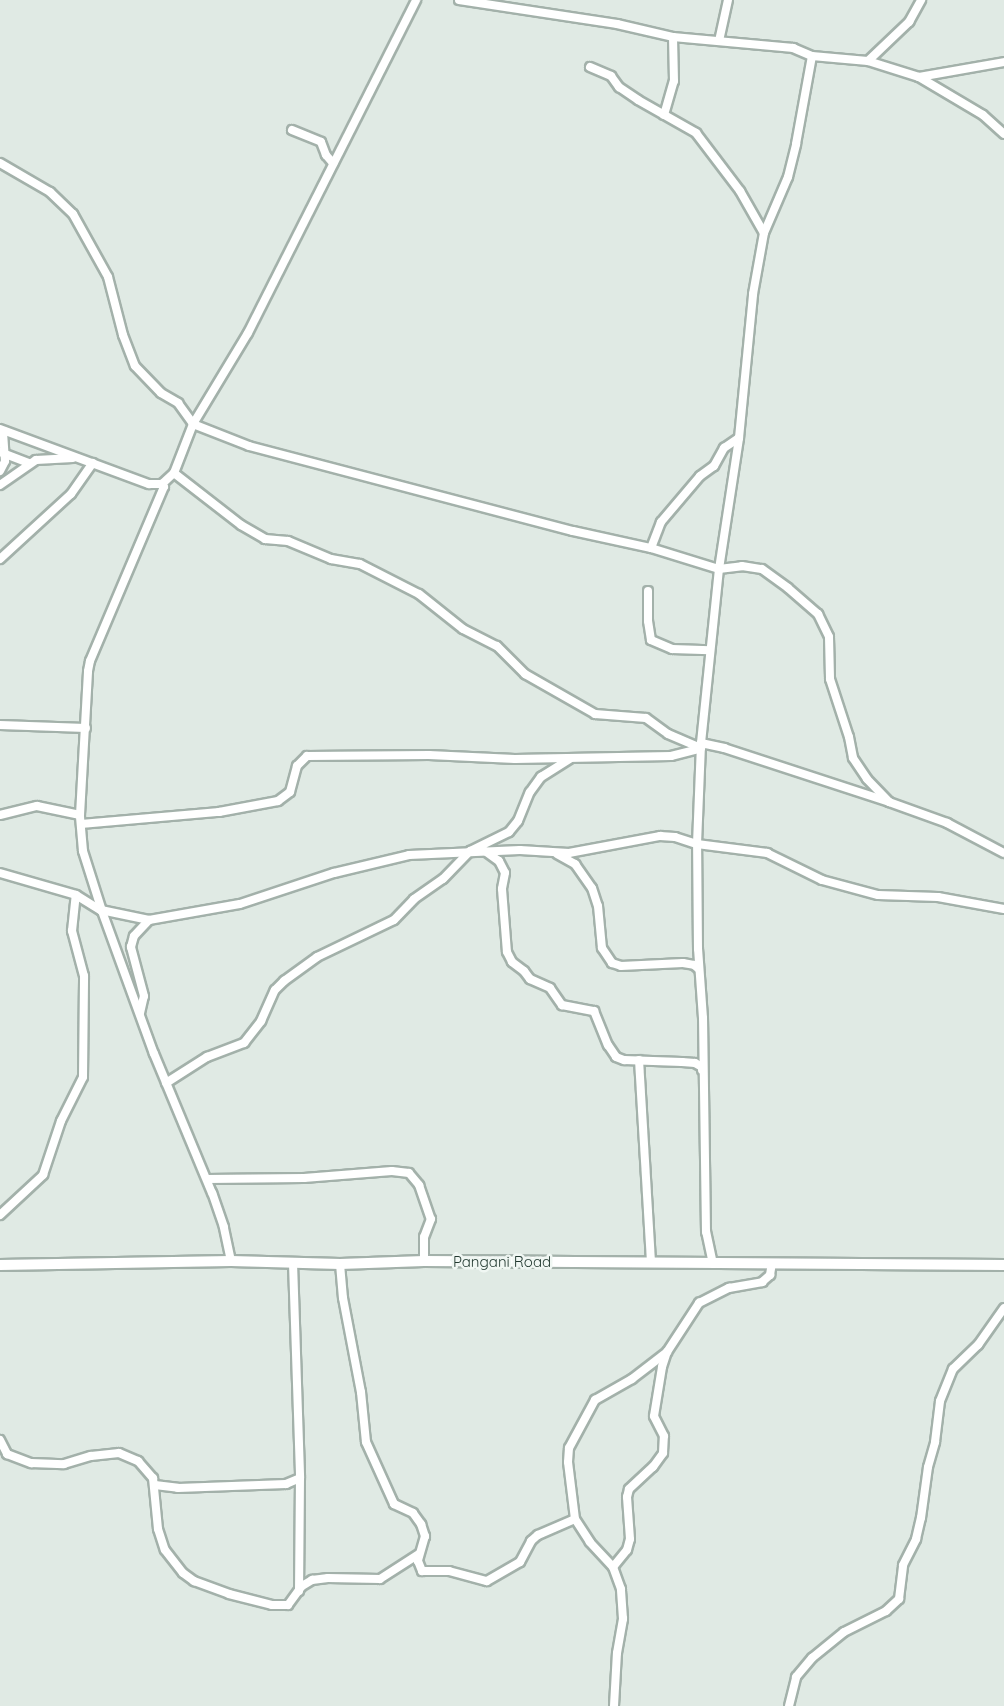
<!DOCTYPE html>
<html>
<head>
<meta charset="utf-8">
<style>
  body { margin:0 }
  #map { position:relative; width:1004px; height:1706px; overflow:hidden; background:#e0eae4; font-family:Quicksand,sans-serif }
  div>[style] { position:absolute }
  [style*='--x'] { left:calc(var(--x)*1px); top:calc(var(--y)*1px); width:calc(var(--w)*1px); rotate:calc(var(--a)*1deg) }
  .roads { filter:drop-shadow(2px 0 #a3b1aa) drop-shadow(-2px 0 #a3b1aa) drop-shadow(0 2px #a3b1aa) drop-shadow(0 -2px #a3b1aa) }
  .minor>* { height:8px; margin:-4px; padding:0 4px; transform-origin:4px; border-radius:4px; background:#fff }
  .secondary>* { height:10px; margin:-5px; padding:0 5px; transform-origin:5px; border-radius:5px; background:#fff }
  span { translate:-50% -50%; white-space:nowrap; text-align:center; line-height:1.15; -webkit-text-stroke:5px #f0f7f3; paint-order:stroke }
  .street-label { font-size:15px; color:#223930 }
</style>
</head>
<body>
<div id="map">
  <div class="roads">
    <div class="minor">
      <i style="--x:459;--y:0;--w:160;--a:8.6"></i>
      <i style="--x:617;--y:24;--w:57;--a:13.1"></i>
      <i style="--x:673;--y:37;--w:121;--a:5.2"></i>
      <i style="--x:793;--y:48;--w:21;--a:23"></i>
      <i style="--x:812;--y:56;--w:56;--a:5.1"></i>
      <i style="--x:868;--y:61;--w:53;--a:17.4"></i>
      <i style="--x:919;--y:77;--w:74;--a:30.7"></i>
      <i style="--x:983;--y:115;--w:28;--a:42"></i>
      <i style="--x:719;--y:41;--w:42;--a:-77.6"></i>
      <i style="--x:868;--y:61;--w:57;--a:-43.6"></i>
      <i style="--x:909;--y:22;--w:25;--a:-61"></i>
      <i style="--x:590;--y:67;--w:23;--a:23"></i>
      <i style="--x:611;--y:76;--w:14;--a:54"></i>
      <i style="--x:619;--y:87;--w:23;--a:34"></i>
      <i style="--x:638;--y:100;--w:67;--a:29.6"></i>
      <i style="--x:696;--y:133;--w:73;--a:52.8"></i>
      <i style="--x:740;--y:191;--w:48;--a:60.3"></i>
      <i style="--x:919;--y:77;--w:86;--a:-10"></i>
      <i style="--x:664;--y:115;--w:35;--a:-74"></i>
      <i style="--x:674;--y:81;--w:44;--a:-91.3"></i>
      <i style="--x:292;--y:130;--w:31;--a:22"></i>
      <i style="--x:321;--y:142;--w:14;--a:69"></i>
      <i style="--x:326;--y:155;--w:11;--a:49"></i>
      <i style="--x:0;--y:163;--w:58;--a:30.1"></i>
      <i style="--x:50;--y:192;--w:32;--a:44"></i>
      <i style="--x:73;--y:214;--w:72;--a:60.9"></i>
      <i style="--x:108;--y:277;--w:60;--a:75.5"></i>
      <i style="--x:123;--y:335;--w:33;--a:69"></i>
      <i style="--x:135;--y:366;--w:37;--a:46"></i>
      <i style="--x:161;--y:393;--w:20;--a:30"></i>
      <i style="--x:178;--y:403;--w:26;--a:54"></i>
      <i style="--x:193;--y:424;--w:60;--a:21.4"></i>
      <i style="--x:249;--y:446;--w:335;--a:14.7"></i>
      <i style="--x:573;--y:531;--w:80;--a:12.3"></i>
      <i style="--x:651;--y:548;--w:71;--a:17.2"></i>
      <i style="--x:719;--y:569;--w:23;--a:-7"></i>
      <i style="--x:742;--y:566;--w:20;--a:9"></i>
      <i style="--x:762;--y:569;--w:32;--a:36"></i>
      <i style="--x:788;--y:588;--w:40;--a:41"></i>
      <i style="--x:818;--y:614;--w:25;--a:64"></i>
      <i style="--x:829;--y:637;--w:42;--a:88.6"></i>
      <i style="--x:830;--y:679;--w:61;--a:71.9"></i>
      <i style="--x:849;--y:737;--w:21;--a:79"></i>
      <i style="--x:853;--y:758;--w:25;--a:56"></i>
      <i style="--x:867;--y:779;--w:32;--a:46"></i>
      <i style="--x:0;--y:429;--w:159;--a:20.3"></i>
      <i style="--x:149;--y:484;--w:13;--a:0"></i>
      <i style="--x:0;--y:452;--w:30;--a:21"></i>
      <i style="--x:0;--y:471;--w:11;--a:-63"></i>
      <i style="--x:5;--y:461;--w:30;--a:-94"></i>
      <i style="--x:174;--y:473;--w:85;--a:37.8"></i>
      <i style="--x:241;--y:525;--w:28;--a:30"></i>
      <i style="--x:265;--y:539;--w:23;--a:5"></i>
      <i style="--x:288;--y:541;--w:47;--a:22.7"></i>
      <i style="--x:331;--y:559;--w:29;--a:10"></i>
      <i style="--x:360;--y:564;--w:66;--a:27"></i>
      <i style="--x:419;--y:594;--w:56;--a:38.5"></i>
      <i style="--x:463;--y:629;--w:38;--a:27"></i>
      <i style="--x:497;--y:646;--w:40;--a:45"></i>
      <i style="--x:525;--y:674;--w:81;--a:29.7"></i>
      <i style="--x:595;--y:714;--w:51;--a:4.5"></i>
      <i style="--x:646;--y:718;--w:27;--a:36"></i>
      <i style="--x:668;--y:734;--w:36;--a:23"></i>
      <i style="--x:0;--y:485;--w:44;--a:-34.8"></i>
      <i style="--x:36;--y:460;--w:37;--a:-3"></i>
      <i style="--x:651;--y:548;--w:28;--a:-69"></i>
      <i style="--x:661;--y:522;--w:60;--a:-49.7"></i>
      <i style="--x:700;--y:476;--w:17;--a:-36"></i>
      <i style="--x:714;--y:466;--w:21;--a:-61"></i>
      <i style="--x:724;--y:448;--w:18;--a:-34"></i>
      <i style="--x:0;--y:559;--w:96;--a:-42.5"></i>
      <i style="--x:71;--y:494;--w:38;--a:-55"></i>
      <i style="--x:648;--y:591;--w:30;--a:90"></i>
      <i style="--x:648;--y:621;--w:19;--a:81"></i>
      <i style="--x:651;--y:640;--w:23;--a:23"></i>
      <i style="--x:672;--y:649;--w:38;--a:2"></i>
      <i style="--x:0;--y:725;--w:86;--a:2"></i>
      <i style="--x:701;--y:743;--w:24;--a:12"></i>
      <i style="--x:724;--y:748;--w:174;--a:18.1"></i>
      <i style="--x:889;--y:802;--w:62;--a:19.9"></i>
      <i style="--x:947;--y:823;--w:64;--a:27.8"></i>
      <i style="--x:0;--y:815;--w:38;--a:-14"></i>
      <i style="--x:37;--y:806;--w:44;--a:11.8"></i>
      <i style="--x:81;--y:824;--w:139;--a:-5"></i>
      <i style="--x:219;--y:812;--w:60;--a:-10.6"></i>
      <i style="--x:278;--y:801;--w:15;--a:-37"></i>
      <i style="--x:290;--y:792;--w:27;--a:-75"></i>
      <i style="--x:297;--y:766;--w:14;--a:-45"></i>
      <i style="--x:307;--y:756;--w:122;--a:-0.5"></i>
      <i style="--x:429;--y:755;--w:86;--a:2.7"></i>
      <i style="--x:515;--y:759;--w:156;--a:-1.1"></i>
      <i style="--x:671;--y:756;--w:30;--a:-14"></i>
      <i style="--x:485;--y:851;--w:17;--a:36"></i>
      <i style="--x:499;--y:861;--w:13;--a:63"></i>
      <i style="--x:505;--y:873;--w:16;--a:101"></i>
      <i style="--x:502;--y:889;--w:63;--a:85.5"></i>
      <i style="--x:507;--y:952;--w:11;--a:63"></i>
      <i style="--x:512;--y:962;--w:15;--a:37"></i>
      <i style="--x:524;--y:971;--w:10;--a:53"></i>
      <i style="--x:530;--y:979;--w:22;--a:24"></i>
      <i style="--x:550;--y:988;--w:21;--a:55"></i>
      <i style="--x:562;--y:1005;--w:33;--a:11"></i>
      <i style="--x:594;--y:1011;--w:37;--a:68"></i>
      <i style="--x:608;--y:1045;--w:14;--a:56"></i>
      <i style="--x:616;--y:1057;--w:9;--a:21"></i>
      <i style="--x:624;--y:1060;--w:58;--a:2"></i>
      <i style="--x:682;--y:1062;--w:13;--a:4"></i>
      <i style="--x:695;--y:1063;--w:8;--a:30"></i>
      <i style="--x:702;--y:1067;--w:3;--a:90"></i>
      <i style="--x:557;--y:854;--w:21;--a:29"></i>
      <i style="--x:575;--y:864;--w:29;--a:55"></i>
      <i style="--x:592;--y:888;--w:19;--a:72"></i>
      <i style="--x:598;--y:906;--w:42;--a:84.6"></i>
      <i style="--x:602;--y:948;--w:18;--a:56"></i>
      <i style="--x:612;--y:963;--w:9;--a:18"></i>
      <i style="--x:621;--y:966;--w:62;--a:-2.8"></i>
      <i style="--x:683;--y:963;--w:11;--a:10"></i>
      <i style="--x:694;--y:965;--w:6;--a:39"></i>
      <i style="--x:0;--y:873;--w:79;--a:16.1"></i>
      <i style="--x:76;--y:895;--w:31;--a:32"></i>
      <i style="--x:101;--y:910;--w:49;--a:11.8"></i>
      <i style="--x:149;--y:920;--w:92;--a:-10"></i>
      <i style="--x:240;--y:904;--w:99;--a:-18.3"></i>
      <i style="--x:334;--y:873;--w:77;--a:-13.5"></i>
      <i style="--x:409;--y:855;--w:111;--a:-2.6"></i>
      <i style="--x:520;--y:850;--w:49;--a:3.5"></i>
      <i style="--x:569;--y:853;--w:93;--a:-10.6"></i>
      <i style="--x:660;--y:836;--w:15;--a:4"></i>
      <i style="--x:675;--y:837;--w:23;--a:18"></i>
      <i style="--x:697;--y:844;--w:71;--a:7.3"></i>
      <i style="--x:767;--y:853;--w:61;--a:26.1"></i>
      <i style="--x:822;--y:880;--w:58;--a:15"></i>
      <i style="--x:878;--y:895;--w:60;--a:1.9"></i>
      <i style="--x:938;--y:897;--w:67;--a:10.3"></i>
      <i style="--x:140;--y:1013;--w:17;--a:-77"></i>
      <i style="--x:144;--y:996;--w:51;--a:-104.9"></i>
      <i style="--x:131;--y:947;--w:11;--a:-75"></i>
      <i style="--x:134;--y:936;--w:22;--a:-47"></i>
      <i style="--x:639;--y:1060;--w:202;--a:86.6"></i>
      <i style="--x:166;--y:1083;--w:49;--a:-32.4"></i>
      <i style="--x:207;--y:1057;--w:40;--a:-21"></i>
      <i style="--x:244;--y:1043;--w:28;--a:-52"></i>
      <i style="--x:261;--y:1021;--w:34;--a:-66"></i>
      <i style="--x:275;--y:990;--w:13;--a:-45"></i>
      <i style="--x:284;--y:981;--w:41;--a:-36"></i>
      <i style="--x:317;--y:957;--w:85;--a:-25.7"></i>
      <i style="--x:394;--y:920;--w:29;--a:-46"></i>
      <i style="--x:414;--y:899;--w:35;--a:-35"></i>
      <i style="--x:443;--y:879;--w:39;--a:-46"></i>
      <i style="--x:470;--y:851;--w:43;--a:-26"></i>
      <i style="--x:509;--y:832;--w:14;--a:-51"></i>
      <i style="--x:518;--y:821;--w:31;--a:-68"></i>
      <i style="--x:530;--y:792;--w:19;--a:-54"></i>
      <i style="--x:541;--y:777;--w:34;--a:-32"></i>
      <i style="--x:207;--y:1179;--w:97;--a:-0.6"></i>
      <i style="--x:304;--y:1178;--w:88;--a:-4.5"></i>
      <i style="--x:392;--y:1171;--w:17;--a:7"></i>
      <i style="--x:409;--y:1173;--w:16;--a:50"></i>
      <i style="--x:419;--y:1185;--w:36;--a:71"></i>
      <i style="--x:431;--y:1219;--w:19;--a:111"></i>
      <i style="--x:424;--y:1237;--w:24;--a:90"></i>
      <i style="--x:0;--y:1215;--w:59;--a:-42.9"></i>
      <i style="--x:43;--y:1175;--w:57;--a:-71.6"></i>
      <i style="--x:61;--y:1121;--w:49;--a:-63.4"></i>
      <i style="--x:83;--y:1077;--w:101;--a:-89.4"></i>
      <i style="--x:84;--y:976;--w:47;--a:-104.9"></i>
      <i style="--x:72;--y:931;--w:36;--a:-84"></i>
      <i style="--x:231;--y:1261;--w:35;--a:-102"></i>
      <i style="--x:224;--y:1227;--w:36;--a:-109"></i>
      <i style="--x:212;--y:1193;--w:151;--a:-112.6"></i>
      <i style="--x:154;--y:1054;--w:152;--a:-110"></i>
      <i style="--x:102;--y:911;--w:63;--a:-107.6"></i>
      <i style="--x:83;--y:851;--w:36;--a:-95"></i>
      <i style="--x:80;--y:815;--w:144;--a:-86.8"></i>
      <i style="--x:88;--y:671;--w:10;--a:-79"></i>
      <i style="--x:90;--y:661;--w:189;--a:-67"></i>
      <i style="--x:164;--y:487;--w:4;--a:-124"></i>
      <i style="--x:162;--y:484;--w:16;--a:-43"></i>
      <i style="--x:174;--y:473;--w:53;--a:-68.8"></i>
      <i style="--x:193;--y:424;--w:106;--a:-58.9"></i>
      <i style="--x:248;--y:333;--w:373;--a:-63.2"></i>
      <i style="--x:293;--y:1263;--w:215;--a:88.1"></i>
      <i style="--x:300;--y:1478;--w:113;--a:90.5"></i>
      <i style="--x:340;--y:1264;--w:34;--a:85"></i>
      <i style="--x:343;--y:1298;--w:96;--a:79.2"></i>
      <i style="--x:361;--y:1392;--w:50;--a:84.3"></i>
      <i style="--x:366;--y:1442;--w:68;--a:65.7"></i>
      <i style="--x:394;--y:1504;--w:21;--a:25"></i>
      <i style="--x:413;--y:1513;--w:14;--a:54"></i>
      <i style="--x:421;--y:1524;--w:13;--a:72"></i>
      <i style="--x:425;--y:1536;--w:26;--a:106"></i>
      <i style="--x:418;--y:1561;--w:11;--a:68"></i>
      <i style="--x:422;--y:1571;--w:27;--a:0"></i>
      <i style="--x:449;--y:1571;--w:39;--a:15"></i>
      <i style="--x:487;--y:1581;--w:38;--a:-30"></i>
      <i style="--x:520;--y:1562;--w:24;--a:-62"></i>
      <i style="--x:531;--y:1541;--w:9;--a:-41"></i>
      <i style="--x:538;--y:1535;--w:40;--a:-23.4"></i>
      <i style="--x:713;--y:1264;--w:33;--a:-102"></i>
      <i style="--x:706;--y:1232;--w:214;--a:-90.8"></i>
      <i style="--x:703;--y:1018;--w:69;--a:-94.1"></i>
      <i style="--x:698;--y:949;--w:105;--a:-90.5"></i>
      <i style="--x:697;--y:844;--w:101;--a:-87.7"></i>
      <i style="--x:701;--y:743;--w:175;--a:-84.1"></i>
      <i style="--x:719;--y:569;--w:133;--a:-81.3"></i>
      <i style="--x:739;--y:438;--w:145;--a:-84.4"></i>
      <i style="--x:753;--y:294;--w:62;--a:-79.8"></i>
      <i style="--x:764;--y:233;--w:61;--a:-66.8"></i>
      <i style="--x:788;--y:177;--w:34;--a:-76"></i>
      <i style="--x:796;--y:144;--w:89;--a:-79.7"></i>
      <i style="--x:0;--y:1440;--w:16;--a:63"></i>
      <i style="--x:7;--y:1454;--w:26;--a:21"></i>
      <i style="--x:31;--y:1463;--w:33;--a:2"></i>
      <i style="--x:64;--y:1464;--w:28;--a:-17"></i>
      <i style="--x:91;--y:1456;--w:28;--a:-6"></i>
      <i style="--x:119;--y:1453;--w:21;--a:23"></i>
      <i style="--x:138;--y:1461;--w:23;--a:49"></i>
      <i style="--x:153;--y:1478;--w:51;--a:84.4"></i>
      <i style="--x:158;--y:1529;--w:22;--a:72"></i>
      <i style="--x:165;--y:1550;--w:29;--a:52"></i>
      <i style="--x:183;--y:1573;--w:14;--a:36"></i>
      <i style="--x:194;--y:1581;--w:37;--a:20"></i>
      <i style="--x:229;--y:1594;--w:44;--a:14.3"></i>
      <i style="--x:272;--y:1605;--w:16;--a:0"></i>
      <i style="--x:288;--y:1605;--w:24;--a:-54"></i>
      <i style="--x:302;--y:1586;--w:12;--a:-31"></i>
      <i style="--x:312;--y:1580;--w:16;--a:-7"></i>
      <i style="--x:328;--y:1578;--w:52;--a:1.1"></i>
      <i style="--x:380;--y:1579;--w:46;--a:-32.7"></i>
      <i style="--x:155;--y:1485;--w:23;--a:7"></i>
      <i style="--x:178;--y:1488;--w:108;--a:-2.1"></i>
      <i style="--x:286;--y:1484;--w:15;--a:-23"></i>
      <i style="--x:613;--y:1567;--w:22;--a:-51"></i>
      <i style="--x:627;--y:1550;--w:11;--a:-75"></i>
      <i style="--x:630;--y:1539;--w:42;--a:-94.1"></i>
      <i style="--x:627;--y:1497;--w:8;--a:-76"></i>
      <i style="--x:629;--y:1489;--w:33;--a:-43"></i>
      <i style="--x:653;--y:1467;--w:17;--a:-54"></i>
      <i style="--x:663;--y:1453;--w:17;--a:-87"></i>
      <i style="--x:664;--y:1436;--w:22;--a:-117"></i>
      <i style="--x:654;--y:1416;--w:50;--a:-80.7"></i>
      <i style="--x:662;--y:1367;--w:16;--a:-72"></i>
      <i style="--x:667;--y:1352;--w:59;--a:-56.9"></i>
      <i style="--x:699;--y:1303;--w:34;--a:-27"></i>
      <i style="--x:729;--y:1288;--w:34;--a:-10"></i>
      <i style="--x:762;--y:1282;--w:11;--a:-41"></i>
      <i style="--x:770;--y:1275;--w:12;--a:-81"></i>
      <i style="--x:614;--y:1706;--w:53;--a:-86.8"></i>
      <i style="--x:617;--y:1653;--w:35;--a:-80"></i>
      <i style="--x:623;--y:1619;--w:30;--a:-94"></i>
      <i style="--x:621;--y:1589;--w:23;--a:-110"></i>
      <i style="--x:613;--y:1567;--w:34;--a:-133"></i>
      <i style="--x:590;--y:1542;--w:27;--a:-123"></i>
      <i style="--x:575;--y:1519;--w:57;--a:-97"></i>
      <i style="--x:568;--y:1462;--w:14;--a:-86"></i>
      <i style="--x:569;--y:1448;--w:55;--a:-61.6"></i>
      <i style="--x:595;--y:1400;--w:43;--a:-29.6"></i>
      <i style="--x:632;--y:1379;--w:44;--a:-37.6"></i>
      <i style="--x:789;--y:1706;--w:30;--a:-76"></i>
      <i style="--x:796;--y:1677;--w:25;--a:-50"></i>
      <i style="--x:812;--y:1658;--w:41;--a:-39.1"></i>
      <i style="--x:844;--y:1632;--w:47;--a:-26.6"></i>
      <i style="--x:886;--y:1611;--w:18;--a:-43"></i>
      <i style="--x:899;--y:1599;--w:34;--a:-83"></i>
      <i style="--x:903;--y:1565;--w:29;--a:-63"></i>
      <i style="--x:916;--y:1539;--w:22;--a:-77"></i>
      <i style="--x:921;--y:1518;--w:51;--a:-82.2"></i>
      <i style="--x:928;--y:1467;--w:26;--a:-74"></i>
      <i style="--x:935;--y:1442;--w:41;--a:-83"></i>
      <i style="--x:940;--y:1401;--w:35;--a:-68"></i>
      <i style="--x:953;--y:1369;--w:35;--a:-44"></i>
      <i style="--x:978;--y:1345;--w:45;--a:-54.9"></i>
    </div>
    <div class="secondary">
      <i style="--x:0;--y:1265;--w:231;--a:-1"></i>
      <i style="--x:231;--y:1261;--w:109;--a:1.6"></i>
      <i style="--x:340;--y:1264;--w:84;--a:-2"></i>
      <i style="--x:424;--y:1261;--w:580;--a:0.4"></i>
    </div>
  </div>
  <div class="street-label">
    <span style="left:502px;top:1262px">Pangani Road</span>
  </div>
</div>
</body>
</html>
